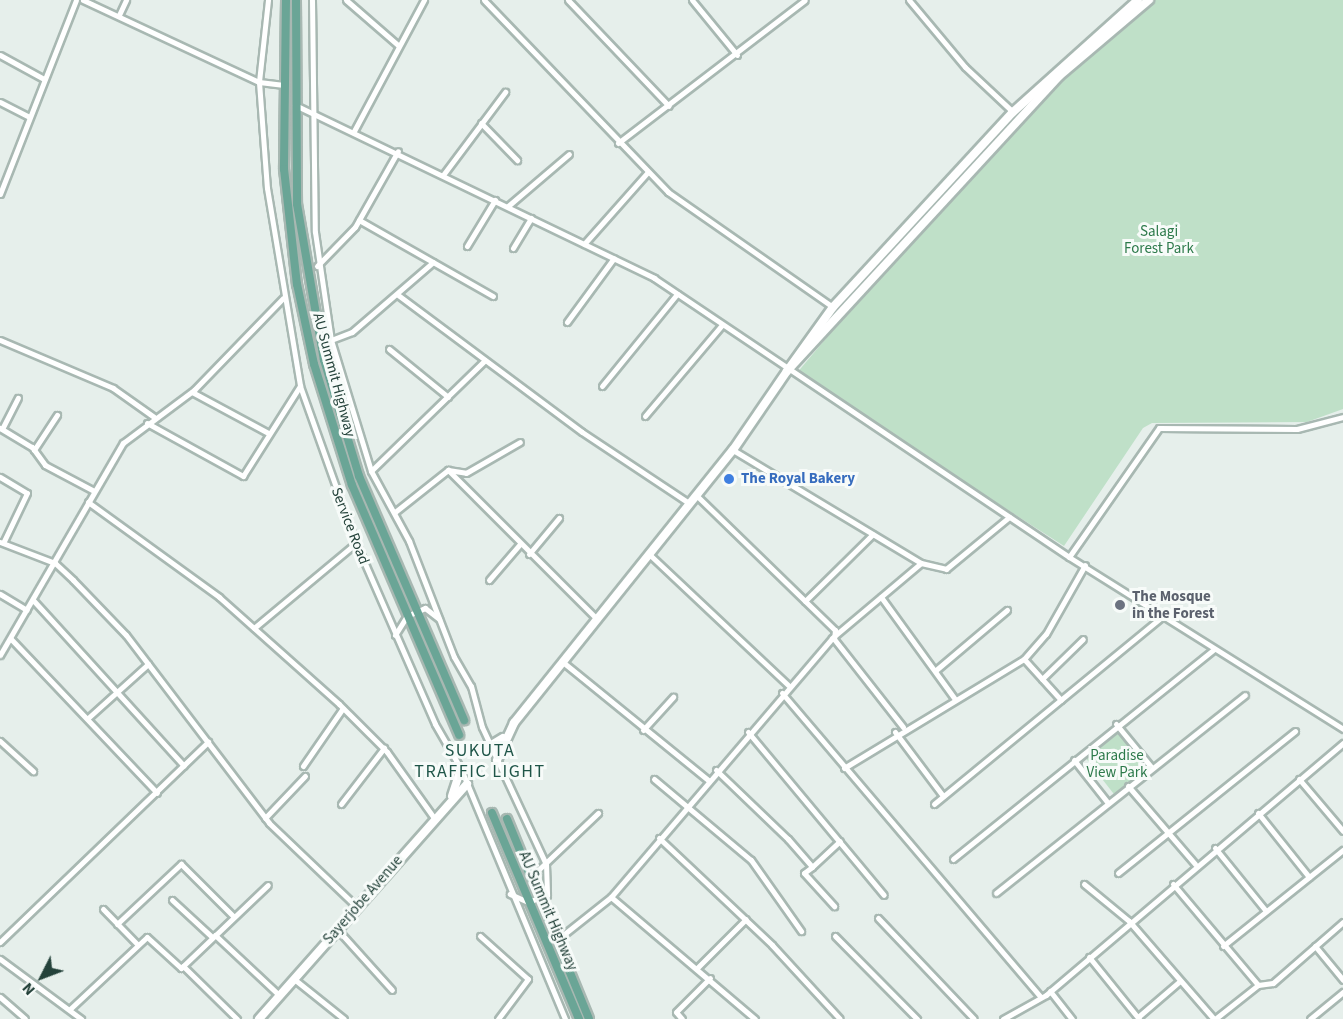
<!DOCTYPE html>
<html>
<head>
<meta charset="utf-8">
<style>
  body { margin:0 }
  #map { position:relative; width:1343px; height:1019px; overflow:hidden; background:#e6efeb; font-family:"Source Sans 3",sans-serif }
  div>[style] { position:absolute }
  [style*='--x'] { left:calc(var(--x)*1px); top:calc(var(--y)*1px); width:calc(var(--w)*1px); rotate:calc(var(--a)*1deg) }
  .green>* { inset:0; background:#bfe0c8; transform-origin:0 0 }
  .roads { filter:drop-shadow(2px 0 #a8b8b2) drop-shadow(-2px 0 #a8b8b2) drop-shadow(0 2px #a8b8b2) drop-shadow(0 -2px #a8b8b2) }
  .street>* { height:5px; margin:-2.5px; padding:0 2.5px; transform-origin:2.5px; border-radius:2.5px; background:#fff }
  .secondary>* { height:8px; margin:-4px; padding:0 4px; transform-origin:4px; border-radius:4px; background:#fff }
  .primary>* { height:8px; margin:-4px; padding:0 4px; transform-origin:4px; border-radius:4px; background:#6aa596 }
  .dots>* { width:16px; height:16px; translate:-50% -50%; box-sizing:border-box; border:3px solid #f7fbf9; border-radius:50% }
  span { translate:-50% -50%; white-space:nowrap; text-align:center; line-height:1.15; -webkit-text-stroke:6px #f7fbf9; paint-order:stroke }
  .park-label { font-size:15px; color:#2d7a4b }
  .street-label { font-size:15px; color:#24423a }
  .shop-label { font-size:15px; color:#366cbe; font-weight:700 }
  .left { translate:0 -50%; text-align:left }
  .worship-label { font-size:15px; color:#5b616d; font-weight:700 }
  .quarter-label { font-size:18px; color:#1f5548; letter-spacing:1.5px }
  .north { position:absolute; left:12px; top:947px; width:60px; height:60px; -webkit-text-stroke:4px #f7fbf9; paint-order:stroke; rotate:228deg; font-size:16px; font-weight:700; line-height:24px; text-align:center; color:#24423a }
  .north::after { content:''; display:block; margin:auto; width:21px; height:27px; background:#24423a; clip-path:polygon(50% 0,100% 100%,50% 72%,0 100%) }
</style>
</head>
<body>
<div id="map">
  <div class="green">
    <i style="clip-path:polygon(1146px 0,1343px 0,1343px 409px,1307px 422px,1152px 423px,1143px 428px,1064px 546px,796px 374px,918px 229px,1066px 70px)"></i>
    <i style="left:1120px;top:732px;width:46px;height:43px;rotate:52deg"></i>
  </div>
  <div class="roads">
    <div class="street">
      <i style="--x:83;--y:0;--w:194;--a:25"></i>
      <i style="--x:259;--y:82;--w:23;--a:7"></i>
      <i style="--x:268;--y:0;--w:82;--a:96.3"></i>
      <i style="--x:259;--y:82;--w:106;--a:85.7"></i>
      <i style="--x:267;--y:188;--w:201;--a:80.5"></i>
      <i style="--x:300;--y:386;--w:167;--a:70.4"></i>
      <i style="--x:356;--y:543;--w:197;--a:66.4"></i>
      <i style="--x:435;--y:724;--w:52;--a:60"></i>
      <i style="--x:461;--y:769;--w:271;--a:67.4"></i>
      <i style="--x:312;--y:0;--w:232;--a:89.3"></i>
      <i style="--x:315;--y:232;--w:109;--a:81.6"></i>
      <i style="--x:331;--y:340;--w:137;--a:73"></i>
      <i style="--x:371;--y:471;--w:80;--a:61.5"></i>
      <i style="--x:409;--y:541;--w:124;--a:68.8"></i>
      <i style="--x:454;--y:657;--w:34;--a:60"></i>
      <i style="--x:471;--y:686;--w:42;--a:75"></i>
      <i style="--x:482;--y:727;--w:151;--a:65"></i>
      <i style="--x:546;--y:864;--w:31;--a:88"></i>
      <i style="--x:547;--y:895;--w:20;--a:160"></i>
      <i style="--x:528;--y:902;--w:20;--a:-156"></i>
      <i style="--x:346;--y:0;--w:70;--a:41"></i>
      <i style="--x:484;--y:0;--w:266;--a:46.2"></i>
      <i style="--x:668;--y:192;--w:201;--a:34.9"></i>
      <i style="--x:568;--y:0;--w:146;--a:46.4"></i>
      <i style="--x:692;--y:0;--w:71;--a:50.7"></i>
      <i style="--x:909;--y:0;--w:87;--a:50.1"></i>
      <i style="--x:965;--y:67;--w:66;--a:43.2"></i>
      <i style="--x:119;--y:15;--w:17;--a:-65"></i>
      <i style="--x:0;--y:55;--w:50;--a:28.6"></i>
      <i style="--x:0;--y:102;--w:33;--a:27"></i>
      <i style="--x:295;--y:105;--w:399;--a:25.7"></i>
      <i style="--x:654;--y:278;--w:500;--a:33.91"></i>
      <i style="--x:1069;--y:557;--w:324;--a:32.1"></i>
      <i style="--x:481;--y:123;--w:52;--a:45.8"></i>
      <i style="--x:354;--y:131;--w:149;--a:-61.9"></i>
      <i style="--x:618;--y:143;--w:235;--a:-37.4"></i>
      <i style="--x:443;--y:175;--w:104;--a:-53.2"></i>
      <i style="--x:0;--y:194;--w:208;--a:-68.6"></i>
      <i style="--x:508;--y:206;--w:80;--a:-40.4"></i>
      <i style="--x:359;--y:220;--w:154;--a:29.6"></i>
      <i style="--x:584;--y:244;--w:95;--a:-48.4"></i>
      <i style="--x:467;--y:246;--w:54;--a:-58.7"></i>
      <i style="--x:513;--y:248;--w:35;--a:-59"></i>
      <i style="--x:317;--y:266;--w:54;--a:-45.7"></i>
      <i style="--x:355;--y:227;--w:87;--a:-60.5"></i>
      <i style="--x:398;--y:295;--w:229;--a:36.7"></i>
      <i style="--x:582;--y:432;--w:128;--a:33.6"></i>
      <i style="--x:567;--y:322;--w:79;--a:-53.7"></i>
      <i style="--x:0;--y:340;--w:123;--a:23"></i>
      <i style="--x:113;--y:388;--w:50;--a:35.3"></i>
      <i style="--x:331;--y:340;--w:22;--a:-21"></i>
      <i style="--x:352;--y:332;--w:107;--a:-40.8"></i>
      <i style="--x:389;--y:349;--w:76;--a:39.1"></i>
      <i style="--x:602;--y:386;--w:119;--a:-50.8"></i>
      <i style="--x:192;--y:392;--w:86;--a:28.3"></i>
      <i style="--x:645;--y:416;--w:119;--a:-49.8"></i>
      <i style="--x:147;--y:423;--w:110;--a:28.9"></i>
      <i style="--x:243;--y:476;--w:107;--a:-57.7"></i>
      <i style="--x:0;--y:428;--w:37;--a:31"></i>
      <i style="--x:32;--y:447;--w:22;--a:54"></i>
      <i style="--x:45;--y:465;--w:55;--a:28"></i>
      <i style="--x:2;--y:429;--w:35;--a:-63"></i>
      <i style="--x:34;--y:450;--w:42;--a:-56.7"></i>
      <i style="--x:733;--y:450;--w:219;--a:31"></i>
      <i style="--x:921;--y:563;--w:26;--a:13"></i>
      <i style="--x:946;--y:569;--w:82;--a:-39.5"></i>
      <i style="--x:448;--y:470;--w:211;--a:45"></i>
      <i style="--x:371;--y:471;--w:159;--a:-44.2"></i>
      <i style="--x:0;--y:477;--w:31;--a:31"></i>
      <i style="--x:27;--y:493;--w:55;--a:115.6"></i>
      <i style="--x:696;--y:495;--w:194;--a:44.2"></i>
      <i style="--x:835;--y:630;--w:9;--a:96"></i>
      <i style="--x:834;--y:639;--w:112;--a:51.9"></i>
      <i style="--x:88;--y:502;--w:162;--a:35.9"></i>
      <i style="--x:219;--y:597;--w:161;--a:41.7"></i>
      <i style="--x:339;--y:704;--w:68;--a:45"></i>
      <i style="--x:387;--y:752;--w:81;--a:54.5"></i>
      <i style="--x:395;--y:512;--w:68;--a:-38.4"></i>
      <i style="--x:448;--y:470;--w:18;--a:9"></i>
      <i style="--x:466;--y:473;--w:62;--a:-29.9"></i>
      <i style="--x:0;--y:542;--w:59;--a:20.9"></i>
      <i style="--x:55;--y:563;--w:25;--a:43"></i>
      <i style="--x:73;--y:580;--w:76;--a:46.1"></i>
      <i style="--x:126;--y:635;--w:236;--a:52.7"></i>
      <i style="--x:269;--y:823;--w:122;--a:43.7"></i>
      <i style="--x:529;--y:554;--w:47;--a:-50.2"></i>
      <i style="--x:650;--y:555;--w:190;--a:43.3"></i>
      <i style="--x:1069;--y:557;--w:157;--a:-55.1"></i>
      <i style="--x:1159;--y:428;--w:138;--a:0.4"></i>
      <i style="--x:1297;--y:429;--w:48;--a:-14.6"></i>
      <i style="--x:489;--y:580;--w:48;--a:-49.3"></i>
      <i style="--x:0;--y:594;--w:31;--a:31"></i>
      <i style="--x:881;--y:597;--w:125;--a:54.1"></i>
      <i style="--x:33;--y:600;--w:224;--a:47.7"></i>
      <i style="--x:805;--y:601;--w:95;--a:-44.6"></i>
      <i style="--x:254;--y:628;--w:133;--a:-39.8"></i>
      <i style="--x:395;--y:635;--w:22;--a:-58"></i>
      <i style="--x:407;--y:616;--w:20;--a:-24"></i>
      <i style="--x:425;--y:608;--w:18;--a:38"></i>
      <i style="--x:11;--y:639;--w:212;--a:46.5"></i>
      <i style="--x:0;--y:655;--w:245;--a:-59.9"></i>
      <i style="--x:123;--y:443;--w:89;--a:-36.7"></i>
      <i style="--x:194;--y:390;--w:128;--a:-45.9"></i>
      <i style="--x:1024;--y:659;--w:55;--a:47.9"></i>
      <i style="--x:564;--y:663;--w:186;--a:39.1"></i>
      <i style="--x:936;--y:670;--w:93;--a:-40.2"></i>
      <i style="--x:1042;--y:679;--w:57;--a:-44.3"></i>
      <i style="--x:782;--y:693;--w:399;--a:49.6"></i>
      <i style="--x:88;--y:718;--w:81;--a:-42"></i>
      <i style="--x:1116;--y:724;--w:57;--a:50.7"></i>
      <i style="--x:643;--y:730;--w:45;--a:-47.7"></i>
      <i style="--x:748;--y:732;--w:212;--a:50.2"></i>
      <i style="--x:895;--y:732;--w:80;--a:53.1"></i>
      <i style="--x:0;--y:741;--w:45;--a:42.3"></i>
      <i style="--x:1074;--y:760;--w:55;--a:51.7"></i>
      <i style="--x:303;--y:766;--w:70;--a:-55.4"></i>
      <i style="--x:844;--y:768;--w:210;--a:-31.2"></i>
      <i style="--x:1024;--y:659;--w:33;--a:-49"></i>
      <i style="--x:1046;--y:634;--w:79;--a:-60.5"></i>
      <i style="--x:716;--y:770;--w:100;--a:43.8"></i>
      <i style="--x:788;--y:839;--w:37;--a:49"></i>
      <i style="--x:812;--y:867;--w:10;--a:143"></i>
      <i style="--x:804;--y:873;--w:45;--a:47.7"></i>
      <i style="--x:654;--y:779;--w:126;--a:39.9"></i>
      <i style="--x:751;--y:860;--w:87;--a:54.8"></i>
      <i style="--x:1299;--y:779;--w:68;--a:49.8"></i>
      <i style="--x:1128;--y:786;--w:103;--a:49.3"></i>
      <i style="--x:341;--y:804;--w:71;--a:-52.5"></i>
      <i style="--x:934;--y:804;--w:296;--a:-39.4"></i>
      <i style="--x:1258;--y:813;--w:82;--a:51.4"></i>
      <i style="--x:265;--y:818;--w:58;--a:-46.4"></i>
      <i style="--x:659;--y:838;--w:156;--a:43.4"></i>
      <i style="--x:772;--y:945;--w:100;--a:47.4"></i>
      <i style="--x:1215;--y:848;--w:81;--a:51"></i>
      <i style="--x:953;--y:859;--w:335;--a:-38.8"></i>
      <i style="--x:812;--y:867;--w:38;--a:-43"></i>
      <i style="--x:1118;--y:873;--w:227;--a:-38.7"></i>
      <i style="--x:533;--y:875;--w:90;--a:-43.6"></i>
      <i style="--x:1084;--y:884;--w:58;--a:39.4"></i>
      <i style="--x:1129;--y:921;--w:130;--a:49.1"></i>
      <i style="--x:1173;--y:884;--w:132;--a:49.9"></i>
      <i style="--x:996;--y:893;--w:318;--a:-38.5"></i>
      <i style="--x:611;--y:897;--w:189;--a:40.3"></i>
      <i style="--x:172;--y:900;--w:54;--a:42.8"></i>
      <i style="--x:103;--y:909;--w:49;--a:45.8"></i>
      <i style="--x:878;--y:918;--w:139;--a:46.5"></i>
      <i style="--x:117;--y:924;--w:88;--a:-43.2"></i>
      <i style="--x:181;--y:864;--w:74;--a:45"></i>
      <i style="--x:337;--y:929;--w:82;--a:48"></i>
      <i style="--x:215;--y:935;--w:89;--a:43.2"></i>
      <i style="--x:480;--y:936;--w:64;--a:41.9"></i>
      <i style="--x:528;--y:979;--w:50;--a:126.9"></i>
      <i style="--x:835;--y:936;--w:117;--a:45.3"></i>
      <i style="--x:558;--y:939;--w:68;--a:-38.4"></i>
      <i style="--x:611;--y:897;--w:340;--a:-49.5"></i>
      <i style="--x:832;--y:638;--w:116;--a:-40.1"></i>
      <i style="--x:0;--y:942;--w:289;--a:-43.9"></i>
      <i style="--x:1223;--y:946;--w:154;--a:-38.7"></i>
      <i style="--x:1315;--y:946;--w:44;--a:50.5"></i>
      <i style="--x:1089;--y:957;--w:80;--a:51.1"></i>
      <i style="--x:0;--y:959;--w:101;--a:36.5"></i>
      <i style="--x:183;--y:966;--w:76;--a:44.5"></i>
      <i style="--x:697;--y:968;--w:69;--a:-45"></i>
      <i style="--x:294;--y:979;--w:64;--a:38.7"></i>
      <i style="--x:1050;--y:991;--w:36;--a:52"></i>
      <i style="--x:0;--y:997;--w:33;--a:41"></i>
      <i style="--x:70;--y:1009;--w:105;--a:-43.1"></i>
      <i style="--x:147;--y:937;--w:46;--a:42.4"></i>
      <i style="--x:181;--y:968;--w:120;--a:-43.7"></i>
      <i style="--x:1138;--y:1017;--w:55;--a:-40.6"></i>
      <i style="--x:682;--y:1019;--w:9;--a:-131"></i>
      <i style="--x:676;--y:1012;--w:48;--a:-45"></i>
      <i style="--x:1003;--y:1019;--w:49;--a:-29.2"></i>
      <i style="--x:1046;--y:995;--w:390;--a:-40.3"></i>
      <i style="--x:1215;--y:1019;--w:55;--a:-38.3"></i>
      <i style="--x:1258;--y:985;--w:15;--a:-8"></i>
      <i style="--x:1273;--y:983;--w:93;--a:-41.1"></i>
      <i style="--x:1310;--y:1019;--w:43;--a:-39.3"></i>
    </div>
    <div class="secondary">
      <i style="--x:787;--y:371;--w:79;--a:-54.3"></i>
      <i style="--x:833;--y:307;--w:265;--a:-47.3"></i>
      <i style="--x:1013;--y:112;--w:168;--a:-41.9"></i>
      <i style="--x:490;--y:746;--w:15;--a:-32"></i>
      <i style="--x:497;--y:760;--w:41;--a:-65.3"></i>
      <i style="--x:514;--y:723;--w:350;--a:-51.3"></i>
      <i style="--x:733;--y:450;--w:96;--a:-55.6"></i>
      <i style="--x:787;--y:371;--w:401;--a:-47.3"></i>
      <i style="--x:1059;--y:76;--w:118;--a:-40.2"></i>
      <i style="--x:452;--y:796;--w:28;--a:-72"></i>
      <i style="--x:259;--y:1019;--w:314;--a:-48.5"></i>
    </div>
    <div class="primary">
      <i style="--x:286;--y:0;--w:169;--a:90.7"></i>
      <i style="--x:284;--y:169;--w:116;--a:83.6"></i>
      <i style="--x:297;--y:284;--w:82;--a:78"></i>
      <i style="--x:314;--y:364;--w:127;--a:72.6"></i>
      <i style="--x:352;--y:485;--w:272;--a:66.8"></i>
      <i style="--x:296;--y:0;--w:204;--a:89.7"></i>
      <i style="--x:297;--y:204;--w:158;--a:80.2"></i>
      <i style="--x:324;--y:360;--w:121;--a:73.2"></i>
      <i style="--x:359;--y:476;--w:266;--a:66.7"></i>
      <i style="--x:492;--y:813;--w:224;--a:67.1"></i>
      <i style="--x:507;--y:819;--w:216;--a:67.7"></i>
    </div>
  </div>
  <div class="dots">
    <i style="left:729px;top:479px;background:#3f7fe0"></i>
    <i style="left:1120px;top:605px;background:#6b7280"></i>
  </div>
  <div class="park-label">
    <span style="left:1159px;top:240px">Salagi<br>Forest Park</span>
    <span style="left:1117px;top:764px">Paradise<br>View Park</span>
  </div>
  <div class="street-label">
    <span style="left:334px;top:375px;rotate:75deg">AU Summit Highway</span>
    <span style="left:350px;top:526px;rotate:69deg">Service Road</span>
    <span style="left:363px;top:900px;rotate:-49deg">Sayerjobe Avenue</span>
    <span style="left:548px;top:911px;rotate:67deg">AU Summit Highway</span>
  </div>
  <div class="shop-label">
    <span class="left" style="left:741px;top:479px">The Royal Bakery</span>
  </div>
  <div class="worship-label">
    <span class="left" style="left:1132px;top:605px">The Mosque<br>in the Forest</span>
  </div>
  <div class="quarter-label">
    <span style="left:480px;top:762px">SUKUTA<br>TRAFFIC LIGHT</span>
  </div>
  <div class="north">N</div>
</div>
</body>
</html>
